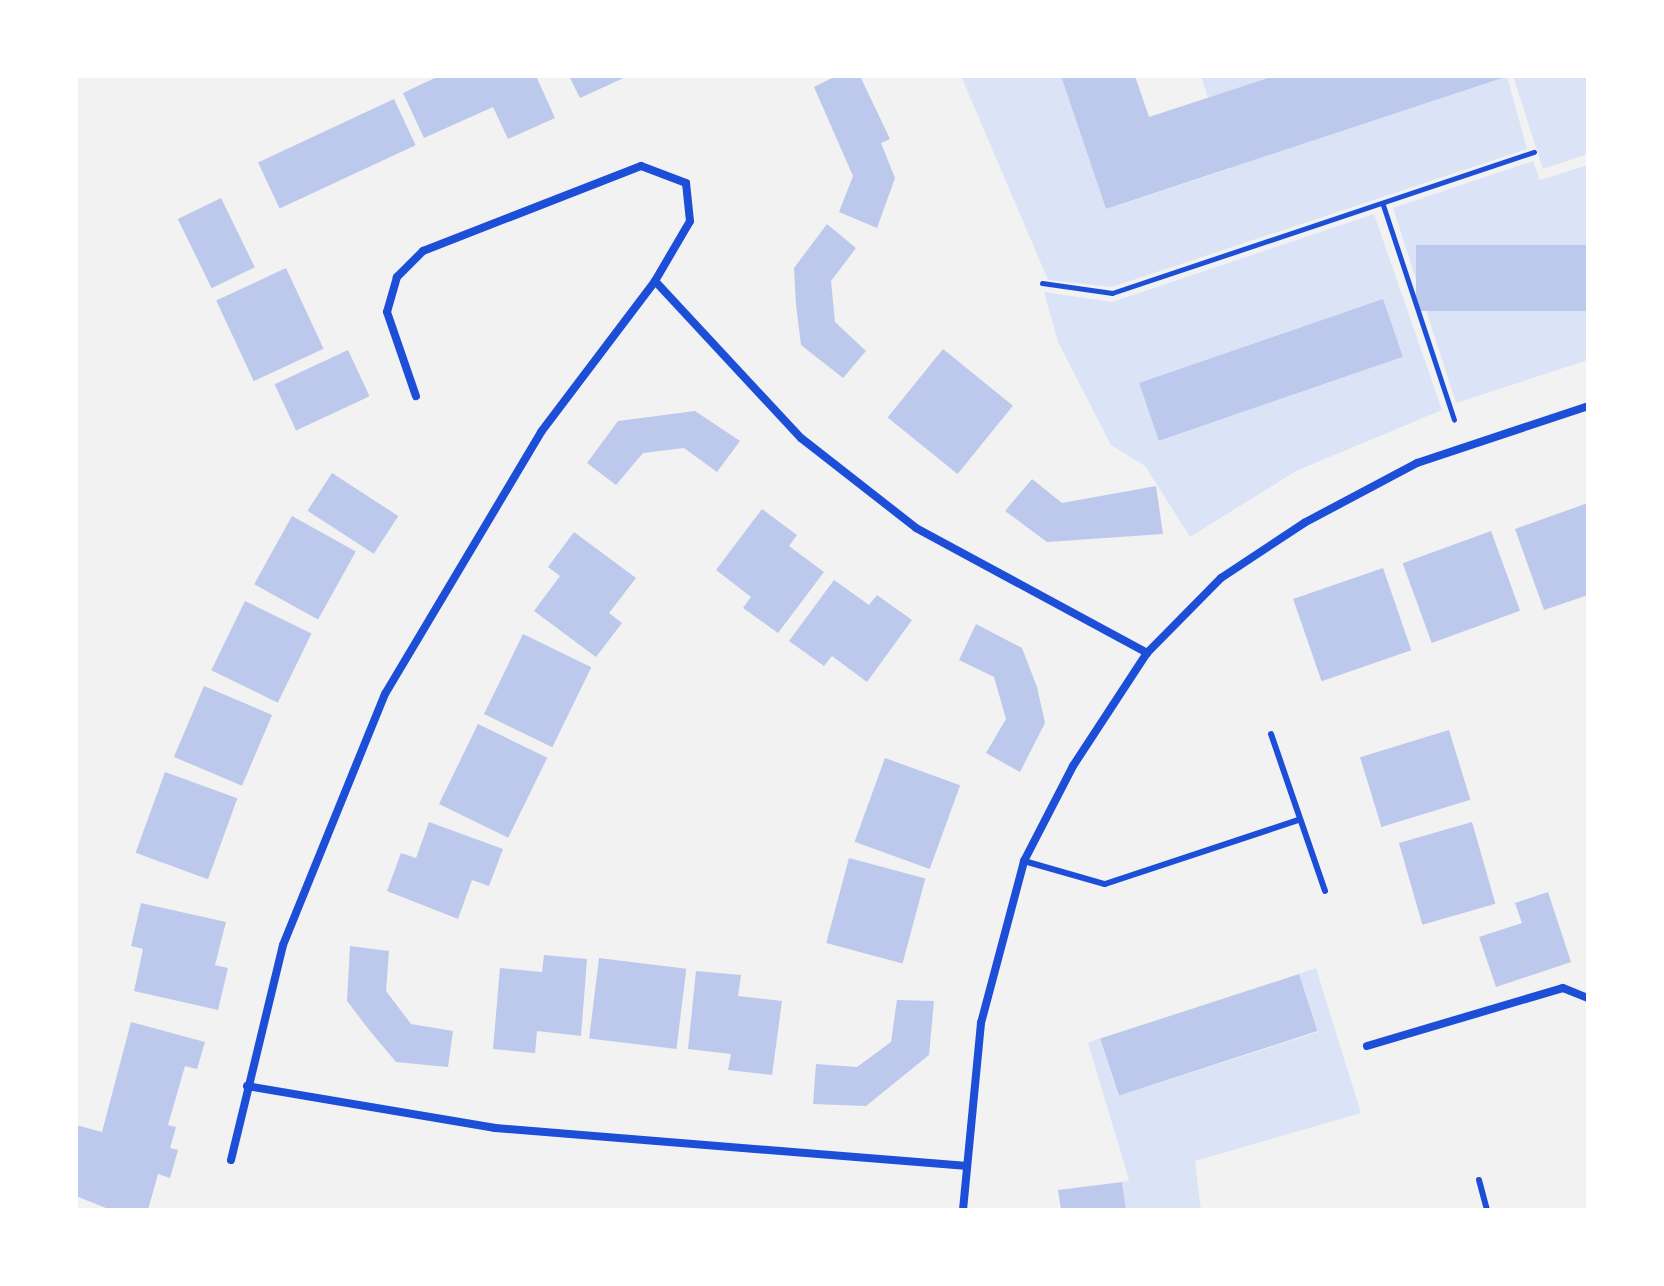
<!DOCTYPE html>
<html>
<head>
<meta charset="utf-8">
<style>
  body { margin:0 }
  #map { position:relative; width:1664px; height:1286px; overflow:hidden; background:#f2f2f2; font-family:"Times New Roman",serif }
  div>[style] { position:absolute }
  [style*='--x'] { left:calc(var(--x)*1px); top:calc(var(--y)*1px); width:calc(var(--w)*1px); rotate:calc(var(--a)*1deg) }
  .green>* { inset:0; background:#dbe4f7 }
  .building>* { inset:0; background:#bdc9ec; transform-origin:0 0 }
  .path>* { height:5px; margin:-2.5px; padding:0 2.5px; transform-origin:2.5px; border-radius:2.5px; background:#1d4ed8 }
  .service>* { height:6px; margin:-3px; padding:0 3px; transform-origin:3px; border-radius:3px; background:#1d4ed8 }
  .minor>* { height:8px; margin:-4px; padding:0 4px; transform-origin:4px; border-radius:4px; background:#1d4ed8 }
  span { translate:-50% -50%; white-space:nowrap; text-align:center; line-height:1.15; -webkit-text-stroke:6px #fff; paint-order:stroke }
  .frame { position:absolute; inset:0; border:78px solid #fff; pointer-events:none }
</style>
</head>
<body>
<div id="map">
  <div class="green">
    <i style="clip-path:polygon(961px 76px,1061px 76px,1106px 209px,1231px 168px,1201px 76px,1507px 76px,1527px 149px,1112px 287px,1048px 280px)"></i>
    <i style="clip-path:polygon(1513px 76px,1588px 76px,1588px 154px,1543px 169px)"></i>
    <i style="clip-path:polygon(1533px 161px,1540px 180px,1588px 165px,1588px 360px,1456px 403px,1393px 208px)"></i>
    <i style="clip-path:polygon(1374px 214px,1442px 410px,1296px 471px,1190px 537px,1145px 466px,1111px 445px,1058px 342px,1044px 292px,1112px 302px)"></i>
    <i style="clip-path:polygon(1316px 968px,1361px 1113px,1195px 1161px,1201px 1210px,1126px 1210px,1122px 1182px,1129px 1180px,1088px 1043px,1100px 1038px,1118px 1096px,1318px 1032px,1299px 974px)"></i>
  </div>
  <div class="building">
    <i style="clip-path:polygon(439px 76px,536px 76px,555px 118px,508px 139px,493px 107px,424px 138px,403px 93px)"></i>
    <i style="clip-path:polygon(569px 76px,628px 76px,580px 98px)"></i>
    <i style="clip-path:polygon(836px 76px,860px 76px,890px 139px,881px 143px,895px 178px,877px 228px,839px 212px,853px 176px,814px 87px)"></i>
    <i style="clip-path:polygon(1061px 76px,1135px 76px,1149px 117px,1274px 76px,1505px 77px,1106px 209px)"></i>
    <i style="left:394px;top:99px;width:51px;height:150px;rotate:65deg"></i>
    <i style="left:221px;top:198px;width:77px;height:48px;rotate:64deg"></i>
    <i style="clip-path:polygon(827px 224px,856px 248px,831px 281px,835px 322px,866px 351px,843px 378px,801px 345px,796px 305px,794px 268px)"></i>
    <i style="left:1588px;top:245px;width:66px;height:172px;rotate:90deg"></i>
    <i style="left:286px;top:268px;width:89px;height:77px;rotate:65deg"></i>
    <i style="left:1383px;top:299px;width:61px;height:258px;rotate:71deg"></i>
    <i style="left:943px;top:349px;width:90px;height:88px;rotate:39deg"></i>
    <i style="left:348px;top:350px;width:51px;height:81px;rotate:65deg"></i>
    <i style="clip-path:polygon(695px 411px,740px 441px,717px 472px,684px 448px,643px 453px,616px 485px,587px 463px,618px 421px)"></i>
    <i style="left:332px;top:473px;width:79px;height:45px;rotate:33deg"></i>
    <i style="clip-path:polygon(1032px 479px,1062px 503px,1156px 486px,1163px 534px,1047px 542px,1005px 511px)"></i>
    <i style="clip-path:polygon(1588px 503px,1588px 595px,1544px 610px,1515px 529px)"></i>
    <i style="clip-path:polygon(762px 509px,797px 535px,789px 546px,824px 572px,778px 633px,743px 608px,751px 597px,716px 570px)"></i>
    <i style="left:292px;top:516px;width:73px;height:78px;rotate:29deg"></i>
    <i style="left:1491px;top:531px;width:85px;height:94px;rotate:70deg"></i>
    <i style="clip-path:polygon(574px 532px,636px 578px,609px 613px,622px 623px,596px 657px,534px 611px,560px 576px,548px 567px)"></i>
    <i style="left:1383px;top:568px;width:87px;height:95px;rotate:71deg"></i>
    <i style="clip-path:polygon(834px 580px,869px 605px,877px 595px,912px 620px,867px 682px,832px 656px,824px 666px,789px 641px)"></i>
    <i style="left:245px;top:601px;width:74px;height:77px;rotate:26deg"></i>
    <i style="clip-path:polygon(976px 624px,1022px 648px,1037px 687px,1045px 723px,1020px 772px,986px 753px,1006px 719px,994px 677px,959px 660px)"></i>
    <i style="left:523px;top:634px;width:76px;height:89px;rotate:26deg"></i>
    <i style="left:204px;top:686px;width:74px;height:77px;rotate:23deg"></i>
    <i style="left:478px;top:724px;width:77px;height:89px;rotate:26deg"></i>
    <i style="left:1449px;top:730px;width:73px;height:93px;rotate:73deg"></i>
    <i style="left:885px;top:758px;width:80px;height:89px;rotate:20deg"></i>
    <i style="left:165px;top:772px;width:77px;height:86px;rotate:20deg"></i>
    <i style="clip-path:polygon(429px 822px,503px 849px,489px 886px,472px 880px,458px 919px,387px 891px,401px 853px,416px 858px)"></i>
    <i style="left:1472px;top:822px;width:85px;height:76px;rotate:74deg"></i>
    <i style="left:849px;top:858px;width:79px;height:88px;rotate:15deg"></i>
    <i style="clip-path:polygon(1548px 892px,1571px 962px,1496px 987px,1479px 937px,1522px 923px,1515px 903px)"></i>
    <i style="clip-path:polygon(141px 903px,226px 922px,215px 965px,228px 968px,218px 1010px,134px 991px,143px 949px,131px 946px)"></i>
    <i style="clip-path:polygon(350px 946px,389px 951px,386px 991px,411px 1024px,453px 1031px,448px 1067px,396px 1062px,370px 1031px,347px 1001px)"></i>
    <i style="clip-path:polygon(544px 955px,587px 959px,581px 1036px,537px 1031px,535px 1053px,493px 1049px,500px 968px,542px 972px)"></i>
    <i style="left:599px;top:958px;width:88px;height:81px;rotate:7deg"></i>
    <i style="clip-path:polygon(696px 971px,741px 975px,738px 996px,782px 1001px,772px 1075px,728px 1070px,731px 1054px,688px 1049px)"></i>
    <i style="left:1299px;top:974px;width:60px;height:209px;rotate:72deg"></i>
    <i style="clip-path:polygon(897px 1000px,934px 1001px,929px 1055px,866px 1106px,813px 1104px,816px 1064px,857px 1067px,891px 1042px)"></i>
    <i style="clip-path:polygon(131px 1022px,205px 1042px,197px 1069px,185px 1066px,168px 1125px,176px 1127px,170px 1148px,178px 1150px,170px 1178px,158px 1174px,148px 1210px,111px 1210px,76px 1196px,76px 1125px,102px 1132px)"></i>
    <i style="clip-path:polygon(1122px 1182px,1126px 1210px,1061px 1210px,1058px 1190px)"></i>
  </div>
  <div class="path">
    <i style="--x:1383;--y:205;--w:226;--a:71.7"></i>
    <i style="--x:1042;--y:283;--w:71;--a:8.1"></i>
    <i style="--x:1112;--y:293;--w:445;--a:-18.5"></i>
  </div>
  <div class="service">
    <i style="--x:1271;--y:734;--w:166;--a:71"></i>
    <i style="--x:1024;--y:861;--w:84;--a:15.9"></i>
    <i style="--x:1105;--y:884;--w:204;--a:-18.3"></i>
    <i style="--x:1479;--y:1180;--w:31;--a:75"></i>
  </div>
  <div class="minor">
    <i style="--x:655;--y:281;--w:214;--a:47.1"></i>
    <i style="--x:801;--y:438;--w:146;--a:38"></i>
    <i style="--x:916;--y:528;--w:263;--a:28.4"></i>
    <i style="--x:1367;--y:1046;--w:204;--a:-16.5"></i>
    <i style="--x:1563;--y:988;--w:27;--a:22"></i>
    <i style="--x:247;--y:1086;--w:252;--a:9.6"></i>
    <i style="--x:495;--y:1128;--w:471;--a:4.6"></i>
    <i style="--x:231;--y:1160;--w:221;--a:-76.4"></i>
    <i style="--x:283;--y:945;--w:271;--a:-67.9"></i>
    <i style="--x:385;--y:694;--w:305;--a:-59.2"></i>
    <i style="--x:541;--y:432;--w:189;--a:-52.9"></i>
    <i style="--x:655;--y:281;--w:69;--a:-59.7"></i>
    <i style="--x:690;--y:221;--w:38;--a:-96"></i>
    <i style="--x:686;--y:183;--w:48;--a:-159.3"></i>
    <i style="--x:641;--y:166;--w:234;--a:158.7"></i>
    <i style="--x:423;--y:251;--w:37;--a:135"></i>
    <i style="--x:397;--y:277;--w:36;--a:106"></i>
    <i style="--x:387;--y:312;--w:89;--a:71"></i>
    <i style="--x:963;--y:1210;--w:188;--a:-84.5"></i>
    <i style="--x:981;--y:1023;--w:168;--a:-75.1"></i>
    <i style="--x:1024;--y:861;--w:107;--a:-62.7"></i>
    <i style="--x:1073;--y:766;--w:135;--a:-56.8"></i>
    <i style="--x:1147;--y:653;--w:105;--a:-45.4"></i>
    <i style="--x:1221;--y:578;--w:100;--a:-33.5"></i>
    <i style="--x:1304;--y:523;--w:128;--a:-28"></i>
    <i style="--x:1417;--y:463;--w:180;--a:-18.4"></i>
  </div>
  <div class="frame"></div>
</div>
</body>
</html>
